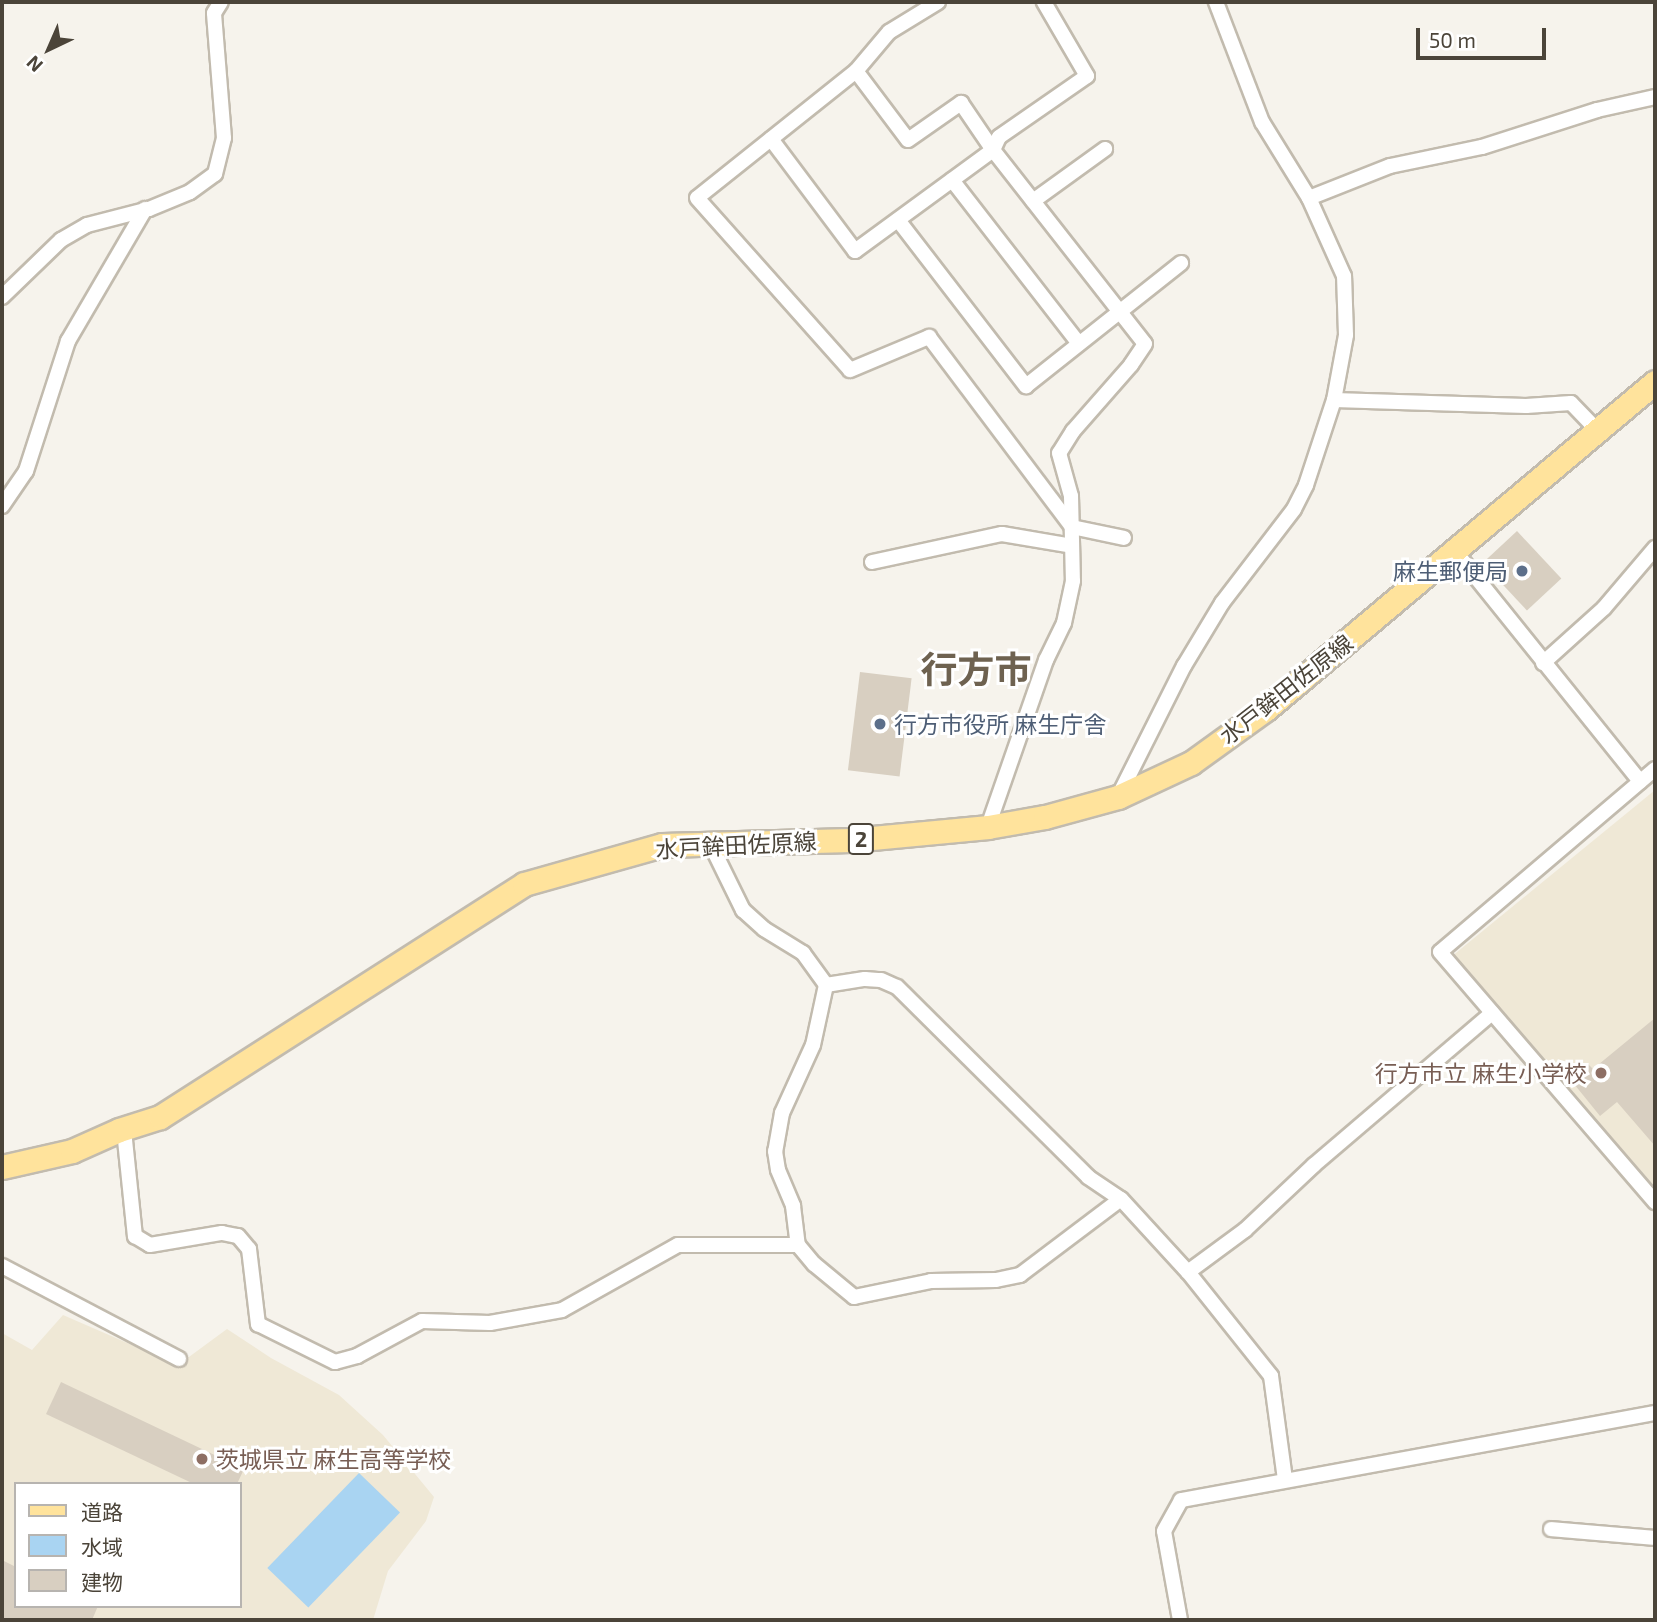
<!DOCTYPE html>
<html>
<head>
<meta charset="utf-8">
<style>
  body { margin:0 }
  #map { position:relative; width:1657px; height:1622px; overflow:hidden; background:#f6f3ec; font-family:"Exo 2","Noto Sans JP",sans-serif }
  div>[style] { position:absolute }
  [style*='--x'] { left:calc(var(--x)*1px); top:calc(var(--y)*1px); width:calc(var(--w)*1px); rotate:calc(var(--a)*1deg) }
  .education>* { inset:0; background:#efe8d6 }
  .water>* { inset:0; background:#a9d4f2; transform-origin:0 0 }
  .building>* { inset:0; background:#d8cfc1; transform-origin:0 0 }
  .roads { filter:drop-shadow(2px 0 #c2bbae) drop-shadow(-2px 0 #c2bbae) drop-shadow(0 2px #c2bbae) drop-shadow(0 -2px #c2bbae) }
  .street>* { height:14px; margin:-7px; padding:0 7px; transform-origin:7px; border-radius:7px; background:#fff }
  .primary>* { height:23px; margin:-11.5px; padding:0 11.5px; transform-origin:11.5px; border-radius:11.5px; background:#ffe39c }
  .dots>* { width:19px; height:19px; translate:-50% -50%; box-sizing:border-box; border:4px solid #fff; border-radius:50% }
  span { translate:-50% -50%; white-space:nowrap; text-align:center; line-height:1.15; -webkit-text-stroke:6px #fff; paint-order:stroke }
  .shield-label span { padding:2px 5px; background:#fff; border:2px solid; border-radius:5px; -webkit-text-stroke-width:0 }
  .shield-label { font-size:21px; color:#4b4439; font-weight:700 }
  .service-label { font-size:23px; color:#4e5e75 }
  .right { translate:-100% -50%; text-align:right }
  .left { translate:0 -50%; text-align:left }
  .street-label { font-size:23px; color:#4b4439 }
  .education-label { font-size:23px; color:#785e54 }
  .town-label { font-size:37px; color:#6e6250; font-weight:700 }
  .frame { position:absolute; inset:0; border:4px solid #4b4439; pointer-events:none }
  .legend { position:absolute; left:14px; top:1482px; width:228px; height:126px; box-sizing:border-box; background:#fff; border:2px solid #b7b4b0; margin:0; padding:9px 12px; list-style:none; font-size:21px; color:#4b4439 }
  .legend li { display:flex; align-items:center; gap:14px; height:35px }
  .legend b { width:35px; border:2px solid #b7b4b0 }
  .north { position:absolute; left:14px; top:14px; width:70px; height:70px; -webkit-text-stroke:5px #fff; paint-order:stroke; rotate:224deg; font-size:19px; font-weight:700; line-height:28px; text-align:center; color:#4b4439 }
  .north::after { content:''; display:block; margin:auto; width:24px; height:32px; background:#4b4439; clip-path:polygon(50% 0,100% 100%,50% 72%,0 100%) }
  .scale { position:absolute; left:1416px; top:28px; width:130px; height:32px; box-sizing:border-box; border:4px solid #4b4439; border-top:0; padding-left:9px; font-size:21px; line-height:24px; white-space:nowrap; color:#4b4439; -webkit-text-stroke:5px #fff; paint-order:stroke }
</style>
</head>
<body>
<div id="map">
  <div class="education">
    <i style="clip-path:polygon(1655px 790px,1655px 1189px,1648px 1195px,1451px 957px)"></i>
    <i style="clip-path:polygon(evenodd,63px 1315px,178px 1365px,227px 1329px,271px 1358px,339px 1395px,383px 1435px,434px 1497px,426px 1521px,388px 1571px,373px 1620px,2px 1620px,2px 1333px,32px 1350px,63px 1315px,16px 1484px,240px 1484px,240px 1606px,16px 1606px,16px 1484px)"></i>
  </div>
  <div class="water">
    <i style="left:359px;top:1473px;width:57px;height:132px;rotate:44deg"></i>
  </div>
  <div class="building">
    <i style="left:1517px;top:531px;width:65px;height:47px;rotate:47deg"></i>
    <i style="left:860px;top:672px;width:52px;height:99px;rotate:7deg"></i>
    <i style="clip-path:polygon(1655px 1018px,1655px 1146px,1617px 1102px,1600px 1116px,1570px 1079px,1588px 1064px,1593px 1069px)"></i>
    <i style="clip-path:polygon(61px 1382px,244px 1469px,237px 1484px,194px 1484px,46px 1414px)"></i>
    <i style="clip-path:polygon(2px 1560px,16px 1567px,16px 1606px,98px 1606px,92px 1620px,2px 1620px)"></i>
  </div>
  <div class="roads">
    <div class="street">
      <i style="--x:938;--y:2;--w:57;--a:148.5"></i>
      <i style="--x:889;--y:32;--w:51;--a:130.2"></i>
      <i style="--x:856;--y:71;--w:203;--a:141.4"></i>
      <i style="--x:697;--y:198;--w:230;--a:48.3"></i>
      <i style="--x:850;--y:370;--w:86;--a:-22.7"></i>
      <i style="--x:929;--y:337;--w:238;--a:53"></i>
      <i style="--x:1072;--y:527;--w:53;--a:11.9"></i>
      <i style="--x:856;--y:71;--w:86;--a:53"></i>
      <i style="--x:908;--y:140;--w:65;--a:-34.9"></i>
      <i style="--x:961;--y:103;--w:57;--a:55.8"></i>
      <i style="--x:993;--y:150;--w:246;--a:51.9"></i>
      <i style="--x:1145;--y:344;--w:25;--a:124"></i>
      <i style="--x:1131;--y:365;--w:88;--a:131.3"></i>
      <i style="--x:1073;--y:431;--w:26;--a:122"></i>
      <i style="--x:1059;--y:453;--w:45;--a:74.4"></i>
      <i style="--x:1071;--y:496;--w:85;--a:88.7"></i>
      <i style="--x:1073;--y:581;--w:43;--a:102.1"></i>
      <i style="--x:1064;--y:623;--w:41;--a:115.9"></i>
      <i style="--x:1046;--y:660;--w:177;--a:109.2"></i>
      <i style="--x:771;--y:139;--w:140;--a:53.1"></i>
      <i style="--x:855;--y:251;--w:171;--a:-36.2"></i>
      <i style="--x:993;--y:150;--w:14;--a:-65"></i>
      <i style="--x:999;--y:137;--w:107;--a:-34.7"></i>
      <i style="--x:1087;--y:76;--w:86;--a:-120.2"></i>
      <i style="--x:952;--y:180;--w:207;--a:52.2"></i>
      <i style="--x:1309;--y:198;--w:87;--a:-21.6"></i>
      <i style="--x:1390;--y:166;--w:94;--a:-11.7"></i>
      <i style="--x:1482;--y:147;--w:121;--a:-17.8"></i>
      <i style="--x:1597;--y:110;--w:59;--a:-12.6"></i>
      <i style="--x:1033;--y:201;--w:89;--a:-35.8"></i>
      <i style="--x:898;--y:220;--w:210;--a:52.4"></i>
      <i style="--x:1026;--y:386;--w:198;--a:-38.4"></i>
      <i style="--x:2;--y:297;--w:82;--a:-44"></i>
      <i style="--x:61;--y:240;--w:30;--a:-30"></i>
      <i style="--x:87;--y:225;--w:64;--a:-14.5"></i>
      <i style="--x:149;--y:209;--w:44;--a:-22.5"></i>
      <i style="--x:190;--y:192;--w:31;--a:-36"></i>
      <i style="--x:215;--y:174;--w:37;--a:-76"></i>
      <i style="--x:224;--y:138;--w:125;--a:-94.6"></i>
      <i style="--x:214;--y:13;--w:13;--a:-58"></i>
      <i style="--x:1334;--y:400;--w:192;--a:1.8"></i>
      <i style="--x:1526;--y:406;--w:45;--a:-3.8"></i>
      <i style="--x:1571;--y:403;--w:37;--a:46"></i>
      <i style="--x:2;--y:506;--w:42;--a:-55.6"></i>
      <i style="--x:26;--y:471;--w:137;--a:-72.1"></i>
      <i style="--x:68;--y:341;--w:153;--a:-59.7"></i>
      <i style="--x:1454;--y:550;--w:297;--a:51.2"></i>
      <i style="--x:872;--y:562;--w:133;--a:-12.2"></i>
      <i style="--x:1002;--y:534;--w:71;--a:9.7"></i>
      <i style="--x:1543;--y:663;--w:82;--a:-42"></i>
      <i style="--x:1604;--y:608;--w:79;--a:-49.6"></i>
      <i style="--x:1655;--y:769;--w:282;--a:139.6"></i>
      <i style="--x:1440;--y:952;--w:330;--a:49.3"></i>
      <i style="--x:1118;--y:797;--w:147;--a:-63.3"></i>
      <i style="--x:1184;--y:666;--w:74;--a:-58.9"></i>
      <i style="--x:1222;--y:603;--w:118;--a:-52.5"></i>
      <i style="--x:1294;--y:509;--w:27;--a:-63"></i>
      <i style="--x:1306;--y:485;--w:89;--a:-71.8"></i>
      <i style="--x:1334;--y:400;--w:66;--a:-79.5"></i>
      <i style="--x:1346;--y:335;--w:59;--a:-91.9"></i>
      <i style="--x:1344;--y:276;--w:85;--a:-114.2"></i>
      <i style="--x:1309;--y:198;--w:89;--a:-121.7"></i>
      <i style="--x:1262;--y:122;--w:129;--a:-111"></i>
      <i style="--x:710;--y:843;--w:75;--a:63.8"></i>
      <i style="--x:743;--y:910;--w:28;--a:42"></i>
      <i style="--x:764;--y:929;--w:46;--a:31.6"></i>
      <i style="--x:803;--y:953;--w:39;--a:54"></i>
      <i style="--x:826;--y:985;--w:61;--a:102.2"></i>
      <i style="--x:813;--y:1045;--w:75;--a:114.5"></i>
      <i style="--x:782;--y:1113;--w:39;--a:100"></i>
      <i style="--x:775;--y:1151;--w:19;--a:81"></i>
      <i style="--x:778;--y:1170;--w:39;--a:67"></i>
      <i style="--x:793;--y:1206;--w:39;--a:83"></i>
      <i style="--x:826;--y:985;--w:39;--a:-9"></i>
      <i style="--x:865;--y:979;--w:16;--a:4"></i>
      <i style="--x:881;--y:980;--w:17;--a:24"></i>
      <i style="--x:897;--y:987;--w:269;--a:44.8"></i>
      <i style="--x:1088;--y:1177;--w:40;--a:34"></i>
      <i style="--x:1121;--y:1199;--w:99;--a:47.5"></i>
      <i style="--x:1188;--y:1272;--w:133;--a:51.4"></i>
      <i style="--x:1271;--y:1376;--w:105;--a:82.3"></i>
      <i style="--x:119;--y:1130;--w:12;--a:59"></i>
      <i style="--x:125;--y:1140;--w:97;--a:84.1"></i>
      <i style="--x:135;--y:1236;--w:17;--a:31"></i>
      <i style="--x:150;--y:1245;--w:73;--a:-9.5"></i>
      <i style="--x:222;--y:1233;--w:16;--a:11"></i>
      <i style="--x:238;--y:1236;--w:17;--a:50"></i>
      <i style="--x:249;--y:1249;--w:76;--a:83.2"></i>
      <i style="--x:258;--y:1324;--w:86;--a:26.3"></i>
      <i style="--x:335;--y:1362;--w:23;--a:-15"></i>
      <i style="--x:357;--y:1356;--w:74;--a:-28.3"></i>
      <i style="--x:422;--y:1321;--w:68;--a:1.7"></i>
      <i style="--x:490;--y:1323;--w:73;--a:-10.2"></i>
      <i style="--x:562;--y:1310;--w:133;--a:-29.3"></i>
      <i style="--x:678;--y:1245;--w:120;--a:0"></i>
      <i style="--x:798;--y:1245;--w:25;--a:50"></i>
      <i style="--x:814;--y:1264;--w:52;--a:39.5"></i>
      <i style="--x:854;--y:1297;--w:79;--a:-11.7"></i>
      <i style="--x:931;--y:1281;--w:65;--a:-0.9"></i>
      <i style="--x:996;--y:1280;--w:25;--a:-12"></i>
      <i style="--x:1020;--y:1275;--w:126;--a:-37"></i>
      <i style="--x:2;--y:1266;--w:200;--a:27.7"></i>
      <i style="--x:1188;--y:1272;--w:71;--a:-36.4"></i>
      <i style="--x:1245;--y:1230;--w:95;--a:-43.3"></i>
      <i style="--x:1314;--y:1165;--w:234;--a:-40.5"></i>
      <i style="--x:1551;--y:1529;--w:104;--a:4.9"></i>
      <i style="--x:1180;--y:1620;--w:90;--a:-100.2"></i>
      <i style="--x:1164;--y:1531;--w:35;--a:-61"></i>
      <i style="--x:1181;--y:1500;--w:482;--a:-10.4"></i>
    </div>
    <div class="primary">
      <i style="--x:2;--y:1167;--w:72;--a:-12.9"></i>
      <i style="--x:72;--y:1151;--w:51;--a:-24.1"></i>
      <i style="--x:119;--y:1130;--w:43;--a:-17.6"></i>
      <i style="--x:160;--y:1117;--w:432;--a:-32.6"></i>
      <i style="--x:524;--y:884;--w:143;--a:-15.8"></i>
      <i style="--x:662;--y:845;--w:189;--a:-1.5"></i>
      <i style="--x:851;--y:840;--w:138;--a:-5.4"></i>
      <i style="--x:988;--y:827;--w:58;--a:-10"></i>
      <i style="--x:1045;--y:817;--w:76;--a:-15.3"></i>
      <i style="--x:1118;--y:797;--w:81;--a:-25"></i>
      <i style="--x:1191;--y:763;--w:92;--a:-35.8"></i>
      <i style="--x:1266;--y:709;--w:508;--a:-40.05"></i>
    </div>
  </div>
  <div class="dots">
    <i style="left:1522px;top:571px;background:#5c6f8a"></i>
    <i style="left:880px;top:724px;background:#5c6f8a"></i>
    <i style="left:1601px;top:1073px;background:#8d6e63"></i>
    <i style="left:202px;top:1459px;background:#8d6e63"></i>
  </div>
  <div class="shield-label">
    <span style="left:861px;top:839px">2</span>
  </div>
  <div class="service-label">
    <span class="right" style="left:1508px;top:571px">麻生郵便局</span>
    <span class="left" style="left:894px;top:724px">行方市役所 麻生庁舎</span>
  </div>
  <div class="street-label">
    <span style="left:1286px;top:689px;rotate:-38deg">水戸鉾田佐原線</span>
    <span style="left:736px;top:845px;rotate:-3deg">水戸鉾田佐原線</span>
  </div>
  <div class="education-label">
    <span class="right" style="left:1587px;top:1073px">行方市立 麻生小学校</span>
    <span class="left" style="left:216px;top:1459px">茨城県立 麻生高等学校</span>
  </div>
  <div class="town-label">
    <span style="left:976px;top:668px">行方市</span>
  </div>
  <div class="frame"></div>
  <ul class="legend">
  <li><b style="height:9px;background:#ffe39c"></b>道路</li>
  <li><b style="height:19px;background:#a9d4f2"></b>水域</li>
  <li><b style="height:19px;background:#d8cfc1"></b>建物</li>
  </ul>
  <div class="north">N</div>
  <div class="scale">50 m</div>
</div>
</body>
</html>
